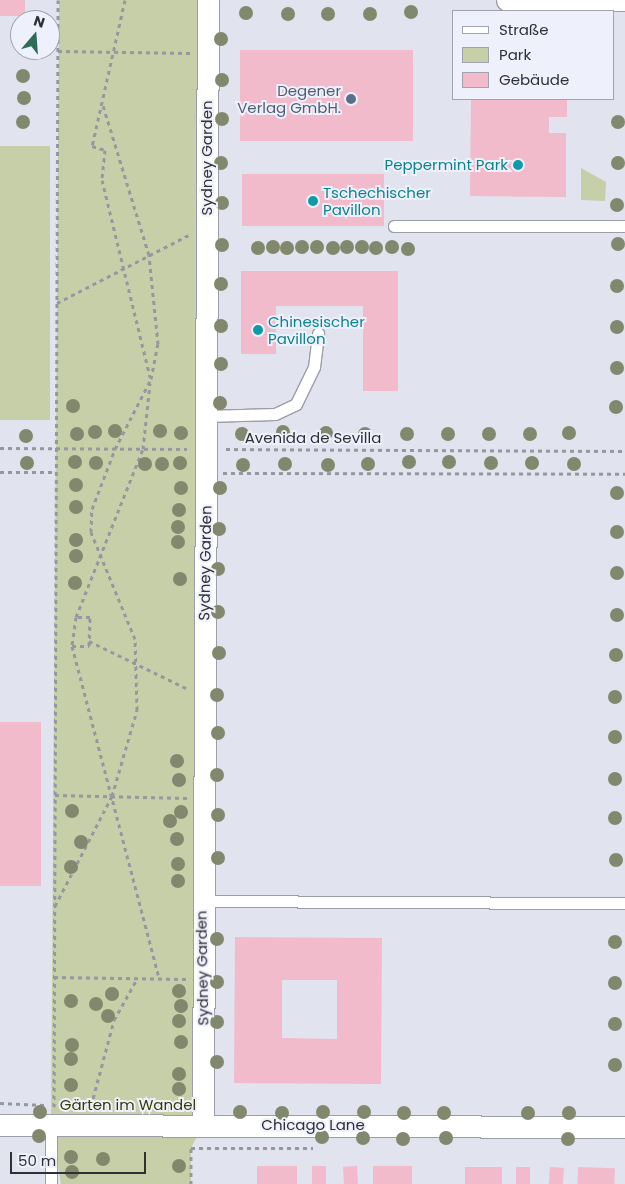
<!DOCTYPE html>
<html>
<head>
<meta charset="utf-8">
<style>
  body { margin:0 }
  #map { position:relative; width:625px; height:1184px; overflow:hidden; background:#e1e3ee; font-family:Poppins,sans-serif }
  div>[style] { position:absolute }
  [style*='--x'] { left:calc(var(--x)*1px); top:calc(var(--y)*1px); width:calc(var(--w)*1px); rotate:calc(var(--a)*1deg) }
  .green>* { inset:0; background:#c6cfa8; transform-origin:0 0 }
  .building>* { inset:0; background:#f2bbcb; transform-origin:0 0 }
  .path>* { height:3px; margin-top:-1.5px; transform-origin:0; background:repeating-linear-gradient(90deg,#9698a0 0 4px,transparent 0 8px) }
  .roads { filter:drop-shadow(1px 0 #9b9da8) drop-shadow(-1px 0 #9b9da8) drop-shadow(0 1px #9b9da8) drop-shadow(0 -1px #9b9da8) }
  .lane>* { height:11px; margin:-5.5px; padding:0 5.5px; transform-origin:5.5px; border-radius:5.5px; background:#fff }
  .street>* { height:21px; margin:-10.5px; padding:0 10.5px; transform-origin:10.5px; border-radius:10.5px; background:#fff }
  .trees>* { width:14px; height:14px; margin:-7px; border-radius:50%; background:#82886d }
  .dots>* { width:14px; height:14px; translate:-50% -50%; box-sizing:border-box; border:2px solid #eef0fc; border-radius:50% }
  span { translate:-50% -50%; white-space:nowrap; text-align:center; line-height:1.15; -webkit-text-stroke:4px #eef0fc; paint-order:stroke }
  .service-label { font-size:15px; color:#4e5e75 }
  .right { translate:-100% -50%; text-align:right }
  .street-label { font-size:15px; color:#2f3034 }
  .culture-label { font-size:15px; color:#0d838f }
  .left { translate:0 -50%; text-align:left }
  .park-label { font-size:15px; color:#353d03 }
  .legend { position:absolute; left:452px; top:10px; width:162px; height:90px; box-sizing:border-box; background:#eef0fc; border:1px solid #a2a3ac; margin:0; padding:6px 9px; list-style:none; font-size:15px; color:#2f3034 }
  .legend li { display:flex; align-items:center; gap:10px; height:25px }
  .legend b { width:25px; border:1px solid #a2a3ac }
  .north { position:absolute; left:10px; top:10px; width:50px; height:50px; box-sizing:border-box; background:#eef0fc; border:1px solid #a2a3ac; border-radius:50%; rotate:18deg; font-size:14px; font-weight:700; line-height:20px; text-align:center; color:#2f3034 }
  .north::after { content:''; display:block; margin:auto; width:18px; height:22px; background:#2f6b55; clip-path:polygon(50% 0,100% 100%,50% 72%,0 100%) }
  .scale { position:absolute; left:10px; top:1152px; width:136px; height:22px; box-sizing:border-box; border:2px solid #2f3034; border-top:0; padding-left:6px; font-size:15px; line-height:18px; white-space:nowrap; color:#2f3034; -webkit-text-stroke:4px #eef0fc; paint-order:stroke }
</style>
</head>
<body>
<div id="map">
  <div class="green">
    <i style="clip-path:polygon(59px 0,208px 0,203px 1125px,191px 1148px,191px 1184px,61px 1184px,51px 1124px)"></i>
    <i style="left:0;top:146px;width:50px;height:274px"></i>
    <i style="clip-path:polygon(581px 168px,606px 182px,605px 201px,581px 200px)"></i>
  </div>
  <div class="building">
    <i style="left:0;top:0;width:25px;height:16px"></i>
    <i style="left:240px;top:50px;width:173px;height:91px"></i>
    <i style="clip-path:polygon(471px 99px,567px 99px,567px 117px,549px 117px,549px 133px,566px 133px,566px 197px,470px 196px)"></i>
    <i style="left:242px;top:174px;width:142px;height:52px"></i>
    <i style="clip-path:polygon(241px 271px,398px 271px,398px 391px,363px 391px,363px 306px,276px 306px,276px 354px,241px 354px)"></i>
    <i style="left:0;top:722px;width:41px;height:164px"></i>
    <i style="clip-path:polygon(evenodd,235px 937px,382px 938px,381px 1084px,234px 1083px,235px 937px,282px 980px,337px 980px,337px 1039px,282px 1038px,282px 980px)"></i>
    <i style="left:257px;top:1166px;width:40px;height:18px"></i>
    <i style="left:312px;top:1166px;width:14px;height:18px"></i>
    <i style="left:357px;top:1166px;width:18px;height:14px;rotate:87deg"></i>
    <i style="left:373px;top:1166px;width:39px;height:18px"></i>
    <i style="left:465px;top:1167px;width:37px;height:17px"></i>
    <i style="left:516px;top:1167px;width:14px;height:17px"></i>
    <i style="left:550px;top:1167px;width:14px;height:17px;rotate:4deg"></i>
    <i style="left:578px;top:1167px;width:37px;height:17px;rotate:2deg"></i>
  </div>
  <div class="path">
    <i style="--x:125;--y:0;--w:150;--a:102.7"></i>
    <i style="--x:92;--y:146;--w:14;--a:17"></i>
    <i style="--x:105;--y:150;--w:30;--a:96"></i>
    <i style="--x:102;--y:180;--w:203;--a:76.3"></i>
    <i style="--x:58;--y:51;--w:132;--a:0.9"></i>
    <i style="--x:57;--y:303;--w:148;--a:-27.3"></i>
    <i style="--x:0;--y:448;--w:187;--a:0.3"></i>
    <i style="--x:226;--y:449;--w:399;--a:0.3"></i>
    <i style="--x:0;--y:472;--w:56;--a:0"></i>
    <i style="--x:223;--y:473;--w:402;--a:0.1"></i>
    <i style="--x:76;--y:617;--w:181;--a:-68.3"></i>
    <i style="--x:143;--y:449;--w:66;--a:-83.9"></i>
    <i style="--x:89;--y:641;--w:108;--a:25.9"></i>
    <i style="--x:72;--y:646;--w:17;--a:0"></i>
    <i style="--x:89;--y:646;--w:29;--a:-88"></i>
    <i style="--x:90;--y:617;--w:14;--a:180"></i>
    <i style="--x:76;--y:617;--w:29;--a:98"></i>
    <i style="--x:72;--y:646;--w:343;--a:75.3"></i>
    <i style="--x:55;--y:795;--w:132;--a:1.3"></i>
    <i style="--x:55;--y:906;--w:124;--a:-62.6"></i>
    <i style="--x:112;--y:796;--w:90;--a:-73.8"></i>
    <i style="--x:137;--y:710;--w:71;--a:-91.6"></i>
    <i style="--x:135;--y:639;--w:116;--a:-112.4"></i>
    <i style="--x:91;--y:532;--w:23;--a:-88"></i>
    <i style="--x:92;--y:509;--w:64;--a:-69"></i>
    <i style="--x:115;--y:449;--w:79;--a:-62.8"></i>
    <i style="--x:151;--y:379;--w:36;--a:-79"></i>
    <i style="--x:158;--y:344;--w:89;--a:-95.8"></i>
    <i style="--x:149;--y:255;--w:160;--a:-107.1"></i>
    <i style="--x:54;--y:977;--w:132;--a:0.9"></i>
    <i style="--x:0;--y:1103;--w:44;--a:2.6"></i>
    <i style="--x:91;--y:1106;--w:89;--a:-75"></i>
    <i style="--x:114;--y:1020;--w:47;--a:-60.7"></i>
    <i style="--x:54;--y:1107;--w:1107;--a:-89.79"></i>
    <i style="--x:191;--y:1148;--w:122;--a:0"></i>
    <i style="--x:191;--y:1184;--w:37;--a:-90"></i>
  </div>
  <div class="roads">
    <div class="lane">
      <i style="--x:394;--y:226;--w:231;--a:0"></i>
      <i style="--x:206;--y:416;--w:69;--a:-1.7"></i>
      <i style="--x:275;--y:414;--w:23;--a:-25"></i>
      <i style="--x:296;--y:404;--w:41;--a:-64.1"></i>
      <i style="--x:314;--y:367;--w:34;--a:-83"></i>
      <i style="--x:201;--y:901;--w:424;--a:0.3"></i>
      <i style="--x:51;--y:1184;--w:60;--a:-90"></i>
    </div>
    <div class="street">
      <i style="--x:507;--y:0;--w:118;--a:0"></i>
      <i style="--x:0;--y:1125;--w:625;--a:0.18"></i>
      <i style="--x:203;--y:1125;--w:1125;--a:-89.75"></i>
    </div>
  </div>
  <div class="trees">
    <i style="left:411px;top:12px"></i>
    <i style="left:246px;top:13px"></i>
    <i style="left:288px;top:14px"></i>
    <i style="left:328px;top:14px"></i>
    <i style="left:370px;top:14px"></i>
    <i style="left:221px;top:39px"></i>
    <i style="left:23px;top:76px"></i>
    <i style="left:222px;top:80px"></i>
    <i style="left:24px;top:98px"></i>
    <i style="left:222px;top:119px"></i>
    <i style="left:23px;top:122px"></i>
    <i style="left:618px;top:122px"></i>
    <i style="left:221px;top:163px"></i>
    <i style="left:618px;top:163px"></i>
    <i style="left:222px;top:203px"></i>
    <i style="left:617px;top:205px"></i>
    <i style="left:618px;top:244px"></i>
    <i style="left:222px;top:245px"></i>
    <i style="left:273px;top:247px"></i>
    <i style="left:302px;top:247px"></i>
    <i style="left:317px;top:247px"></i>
    <i style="left:347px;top:247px"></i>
    <i style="left:362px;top:247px"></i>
    <i style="left:392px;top:247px"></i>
    <i style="left:258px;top:248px"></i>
    <i style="left:287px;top:248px"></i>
    <i style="left:333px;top:248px"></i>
    <i style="left:376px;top:248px"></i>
    <i style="left:408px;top:249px"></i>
    <i style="left:221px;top:284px"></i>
    <i style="left:617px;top:286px"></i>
    <i style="left:221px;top:326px"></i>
    <i style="left:617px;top:327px"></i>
    <i style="left:221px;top:364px"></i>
    <i style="left:617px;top:368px"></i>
    <i style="left:220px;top:403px"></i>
    <i style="left:73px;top:406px"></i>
    <i style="left:616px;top:407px"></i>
    <i style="left:115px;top:431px"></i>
    <i style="left:160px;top:431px"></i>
    <i style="left:95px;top:432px"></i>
    <i style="left:283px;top:432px"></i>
    <i style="left:181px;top:433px"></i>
    <i style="left:326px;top:433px"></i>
    <i style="left:569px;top:433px"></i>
    <i style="left:77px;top:434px"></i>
    <i style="left:242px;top:434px"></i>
    <i style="left:365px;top:434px"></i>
    <i style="left:407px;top:434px"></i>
    <i style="left:448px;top:434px"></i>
    <i style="left:489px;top:434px"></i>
    <i style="left:530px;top:434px"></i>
    <i style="left:26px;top:436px"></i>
    <i style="left:75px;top:462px"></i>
    <i style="left:409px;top:462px"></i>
    <i style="left:449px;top:462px"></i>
    <i style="left:27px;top:463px"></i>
    <i style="left:96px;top:463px"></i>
    <i style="left:180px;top:463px"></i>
    <i style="left:491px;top:463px"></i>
    <i style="left:532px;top:463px"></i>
    <i style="left:145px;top:464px"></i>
    <i style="left:162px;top:464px"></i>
    <i style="left:285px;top:464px"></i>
    <i style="left:368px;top:464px"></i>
    <i style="left:574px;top:464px"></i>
    <i style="left:243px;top:465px"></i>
    <i style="left:328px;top:465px"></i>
    <i style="left:76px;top:485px"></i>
    <i style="left:181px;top:488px"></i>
    <i style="left:220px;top:488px"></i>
    <i style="left:617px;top:493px"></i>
    <i style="left:76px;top:507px"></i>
    <i style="left:179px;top:510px"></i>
    <i style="left:178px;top:527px"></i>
    <i style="left:219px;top:529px"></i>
    <i style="left:617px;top:532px"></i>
    <i style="left:76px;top:540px"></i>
    <i style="left:178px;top:542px"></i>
    <i style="left:76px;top:556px"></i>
    <i style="left:218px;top:569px"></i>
    <i style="left:617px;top:573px"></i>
    <i style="left:180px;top:579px"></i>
    <i style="left:75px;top:583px"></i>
    <i style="left:218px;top:612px"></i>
    <i style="left:617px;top:615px"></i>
    <i style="left:219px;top:653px"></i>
    <i style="left:616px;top:655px"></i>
    <i style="left:217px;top:695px"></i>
    <i style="left:615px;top:697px"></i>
    <i style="left:218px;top:733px"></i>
    <i style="left:615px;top:737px"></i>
    <i style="left:177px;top:761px"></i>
    <i style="left:217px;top:775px"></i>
    <i style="left:615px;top:779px"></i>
    <i style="left:179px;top:780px"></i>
    <i style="left:72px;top:811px"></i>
    <i style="left:181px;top:812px"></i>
    <i style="left:218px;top:815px"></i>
    <i style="left:615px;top:818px"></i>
    <i style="left:170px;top:821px"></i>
    <i style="left:177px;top:839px"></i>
    <i style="left:81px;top:842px"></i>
    <i style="left:218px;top:858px"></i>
    <i style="left:616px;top:860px"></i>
    <i style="left:178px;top:864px"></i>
    <i style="left:71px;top:867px"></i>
    <i style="left:178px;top:881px"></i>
    <i style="left:217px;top:939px"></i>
    <i style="left:615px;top:942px"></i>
    <i style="left:217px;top:982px"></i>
    <i style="left:615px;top:983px"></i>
    <i style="left:179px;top:991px"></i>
    <i style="left:112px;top:994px"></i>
    <i style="left:71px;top:1001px"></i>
    <i style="left:96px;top:1004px"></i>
    <i style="left:181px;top:1006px"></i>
    <i style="left:108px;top:1016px"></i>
    <i style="left:179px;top:1021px"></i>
    <i style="left:217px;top:1022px"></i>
    <i style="left:615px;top:1024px"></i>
    <i style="left:181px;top:1042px"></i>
    <i style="left:72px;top:1045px"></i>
    <i style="left:71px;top:1059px"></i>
    <i style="left:217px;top:1062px"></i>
    <i style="left:615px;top:1065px"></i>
    <i style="left:179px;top:1074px"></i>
    <i style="left:71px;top:1085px"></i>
    <i style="left:179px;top:1089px"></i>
    <i style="left:40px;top:1112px"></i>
    <i style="left:240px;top:1112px"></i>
    <i style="left:323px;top:1112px"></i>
    <i style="left:364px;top:1112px"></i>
    <i style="left:282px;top:1113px"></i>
    <i style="left:404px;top:1113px"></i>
    <i style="left:444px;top:1113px"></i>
    <i style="left:528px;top:1113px"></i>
    <i style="left:569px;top:1113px"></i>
    <i style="left:39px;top:1136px"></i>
    <i style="left:322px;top:1137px"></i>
    <i style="left:363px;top:1138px"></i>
    <i style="left:446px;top:1138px"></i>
    <i style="left:403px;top:1139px"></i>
    <i style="left:568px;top:1139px"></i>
    <i style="left:71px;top:1157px"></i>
    <i style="left:103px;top:1159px"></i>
    <i style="left:179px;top:1166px"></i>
    <i style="left:72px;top:1172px"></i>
  </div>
  <div class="dots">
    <i style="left:351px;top:99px;background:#5c6f8a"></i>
    <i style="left:518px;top:165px;background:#0f9aa8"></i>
    <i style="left:313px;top:201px;background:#0f9aa8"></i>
    <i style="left:258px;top:330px;background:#0f9aa8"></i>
  </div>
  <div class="service-label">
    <span class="right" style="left:341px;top:99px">Degener<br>Verlag GmbH.</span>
  </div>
  <div class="street-label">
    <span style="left:207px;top:158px;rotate:-90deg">Sydney Garden</span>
    <span style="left:313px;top:438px">Avenida de Sevilla</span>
    <span style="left:205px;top:563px;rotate:-89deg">Sydney Garden</span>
    <span style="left:202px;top:968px;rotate:-91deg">Sydney Garden</span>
    <span style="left:313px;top:1125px">Chicago Lane</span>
  </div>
  <div class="culture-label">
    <span class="right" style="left:508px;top:165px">Peppermint Park</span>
    <span class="left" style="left:323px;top:201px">Tschechischer<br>Pavillon</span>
    <span class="left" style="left:268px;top:330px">Chinesischer<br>Pavillon</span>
  </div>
  <div class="park-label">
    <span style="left:128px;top:1105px">Gärten im Wandel</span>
  </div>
  <ul class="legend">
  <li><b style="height:6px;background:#fff"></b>Straße</li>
  <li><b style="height:14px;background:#c6cfa8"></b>Park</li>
  <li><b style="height:14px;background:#f2bbcb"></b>Gebäude</li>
  </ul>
  <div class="north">N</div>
  <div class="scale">50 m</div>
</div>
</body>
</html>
